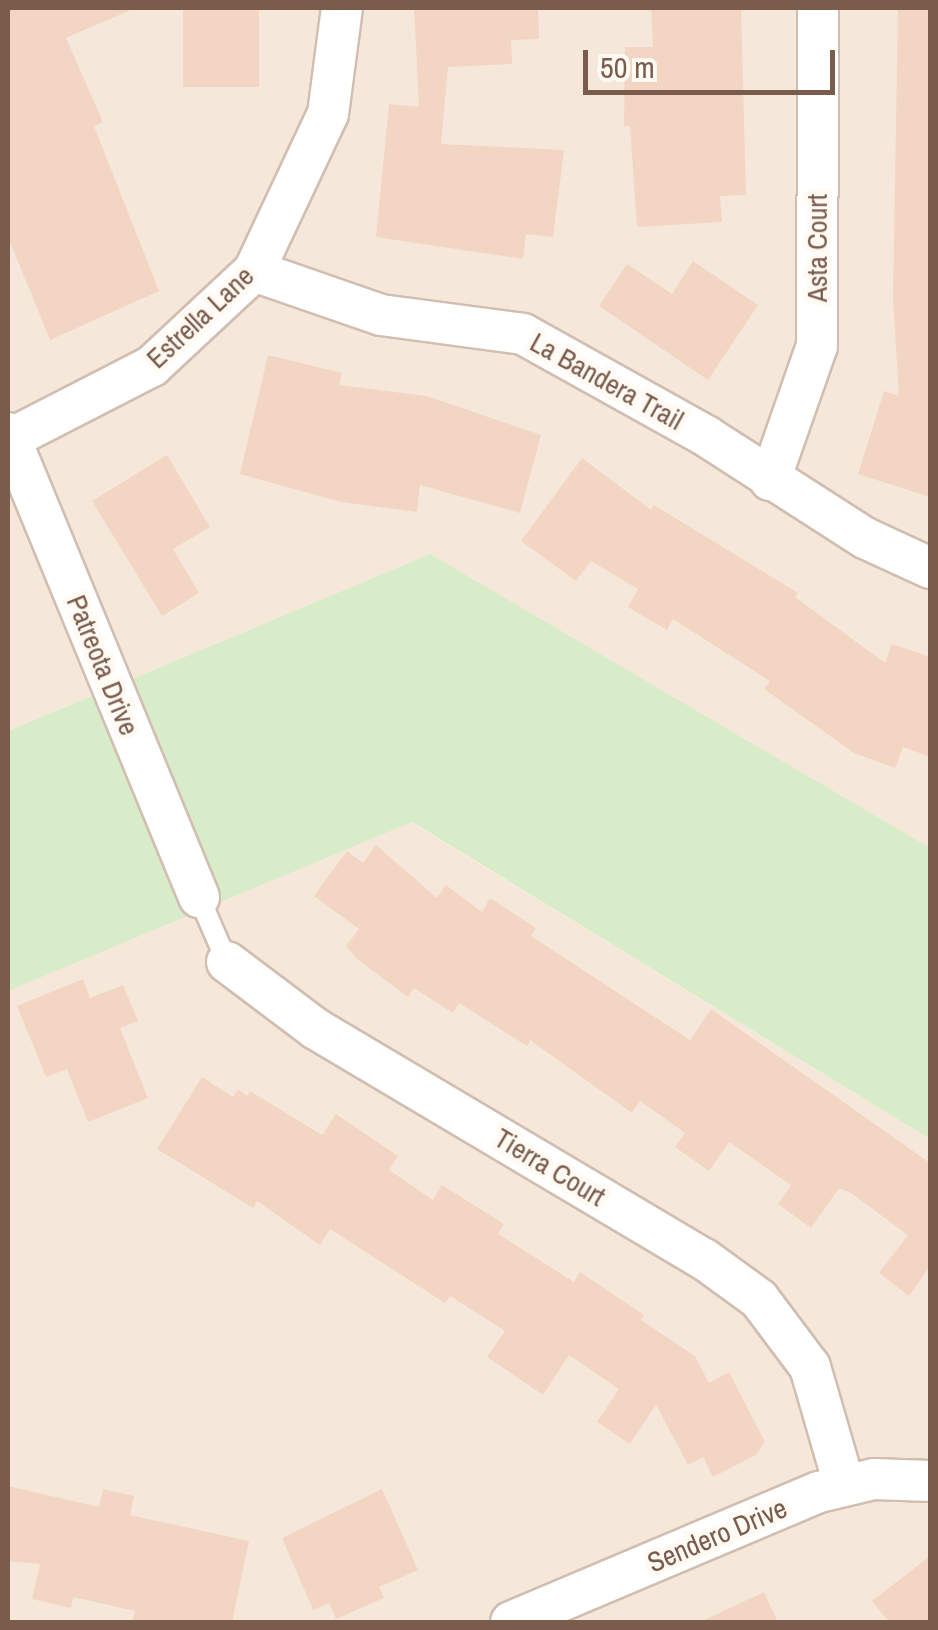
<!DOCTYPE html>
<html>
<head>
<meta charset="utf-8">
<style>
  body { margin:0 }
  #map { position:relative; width:938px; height:1630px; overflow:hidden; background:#fdf6ec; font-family:"Archivo Narrow",sans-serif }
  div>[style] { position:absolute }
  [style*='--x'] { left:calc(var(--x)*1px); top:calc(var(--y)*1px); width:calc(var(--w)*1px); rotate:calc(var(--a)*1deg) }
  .residential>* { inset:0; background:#f5e8da }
  .green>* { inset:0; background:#d8ecc9 }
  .building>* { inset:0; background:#f3d5c3; transform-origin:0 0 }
  .roads { filter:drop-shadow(2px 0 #d1beb0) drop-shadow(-2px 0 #d1beb0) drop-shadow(0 2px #d1beb0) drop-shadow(0 -2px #d1beb0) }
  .service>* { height:20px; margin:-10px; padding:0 10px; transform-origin:10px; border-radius:10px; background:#fff }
  .minor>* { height:40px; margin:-20px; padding:0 20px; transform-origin:20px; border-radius:20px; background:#fff }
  span { translate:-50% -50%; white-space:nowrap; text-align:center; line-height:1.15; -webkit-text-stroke:10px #fffaf3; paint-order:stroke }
  .street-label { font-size:28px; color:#7a5c4d }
  .frame { position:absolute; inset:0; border:10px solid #7a5c4d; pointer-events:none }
  .scale { position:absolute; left:583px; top:50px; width:252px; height:45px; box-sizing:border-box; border:5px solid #7a5c4d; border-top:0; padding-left:12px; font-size:30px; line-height:35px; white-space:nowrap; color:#7a5c4d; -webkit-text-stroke:8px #fffaf3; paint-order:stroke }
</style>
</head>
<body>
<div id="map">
  <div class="residential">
    <i style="clip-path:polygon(8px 8px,930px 8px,930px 863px,430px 554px,8px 731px)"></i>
    <i style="clip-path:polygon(411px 822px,930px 1139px,930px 1622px,8px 1622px,8px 989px)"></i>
  </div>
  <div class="green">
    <i style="clip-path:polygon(430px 554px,930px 848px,930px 1139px,412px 822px,8px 991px,8px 731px)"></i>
  </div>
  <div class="building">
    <i style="clip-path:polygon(8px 8px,135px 8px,66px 38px,103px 122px,94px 126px,159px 291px,50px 340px,8px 237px)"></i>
    <i style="left:183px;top:8px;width:76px;height:79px"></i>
    <i style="clip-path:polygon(414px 8px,538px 8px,539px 39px,511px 40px,512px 64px,448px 67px,441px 144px,564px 150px,553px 237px,526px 234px,523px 259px,376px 237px,389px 104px,419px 107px)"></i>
    <i style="clip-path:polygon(651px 8px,741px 8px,746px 195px,720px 196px,722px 222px,637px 227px,630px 126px,624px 126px,625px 47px,653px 47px)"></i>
    <i style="clip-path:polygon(898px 8px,930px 8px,930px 497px,858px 474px,884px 391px,899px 396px,893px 298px)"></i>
    <i style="clip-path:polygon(693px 261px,758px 305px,708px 380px,599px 306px,627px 264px,672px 294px)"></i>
    <i style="clip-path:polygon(268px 355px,342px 373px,339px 385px,427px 396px,541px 435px,520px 513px,420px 485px,417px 512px,341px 502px,240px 474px)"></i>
    <i style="clip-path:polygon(167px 455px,210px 527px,173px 549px,199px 593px,162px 616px,92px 501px)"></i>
    <i style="clip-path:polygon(582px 458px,651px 510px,654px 505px,798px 593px,795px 597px,885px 663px,892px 644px,930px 657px,930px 757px,903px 747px,895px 768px,854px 753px,764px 689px,770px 681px,673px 619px,667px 630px,628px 607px,638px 589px,591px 561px,576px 581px,521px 541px)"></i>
    <i style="clip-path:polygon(376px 845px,437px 898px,446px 885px,482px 912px,490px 898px,536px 928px,531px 936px,690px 1040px,711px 1009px,930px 1163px,930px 1266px,909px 1296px,879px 1273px,908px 1235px,851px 1193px,839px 1188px,811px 1228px,778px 1204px,791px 1185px,729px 1142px,709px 1171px,675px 1147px,685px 1133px,640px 1101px,632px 1113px,530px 1040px,527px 1046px,459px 1003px,453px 1013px,414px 988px,408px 997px,357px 959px,346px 946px,359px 929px,314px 896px,347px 851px,363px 863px)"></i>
    <i style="clip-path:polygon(83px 979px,90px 998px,123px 985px,138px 1021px,120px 1028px,148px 1098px,88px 1122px,67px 1069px,46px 1077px,17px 1006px)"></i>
    <i style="clip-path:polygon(202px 1077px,233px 1097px,238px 1089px,247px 1096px,250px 1091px,322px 1135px,336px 1114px,398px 1156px,389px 1170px,433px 1200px,442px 1185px,504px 1224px,498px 1234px,574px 1282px,580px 1272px,644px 1315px,641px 1320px,695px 1356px,709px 1383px,729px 1372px,765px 1442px,756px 1455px,713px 1477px,703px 1457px,688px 1465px,656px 1405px,630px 1444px,597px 1422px,619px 1389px,569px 1355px,543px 1395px,487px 1357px,505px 1331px,450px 1296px,445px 1303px,330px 1229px,320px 1245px,257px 1201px,253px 1208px,157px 1149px)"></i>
    <i style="clip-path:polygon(8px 1486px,99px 1507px,103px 1489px,134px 1496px,130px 1515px,249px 1541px,232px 1622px,132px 1622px,135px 1611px,73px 1597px,71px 1608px,32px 1599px,40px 1564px,8px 1561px)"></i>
    <i style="clip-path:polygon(382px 1489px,418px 1570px,379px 1587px,384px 1598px,336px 1619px,329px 1603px,313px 1610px,282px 1538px)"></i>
    <i style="clip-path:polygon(930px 1556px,930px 1622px,889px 1622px,872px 1601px)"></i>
    <i style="clip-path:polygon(764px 1592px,778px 1622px,700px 1622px)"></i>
  </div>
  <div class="roads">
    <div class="service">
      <i style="--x:199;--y:897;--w:71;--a:66.7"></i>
    </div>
    <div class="minor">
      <i style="--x:254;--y:271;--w:134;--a:19.1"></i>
      <i style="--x:381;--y:315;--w:143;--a:7.6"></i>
      <i style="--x:523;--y:334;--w:210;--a:29.1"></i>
      <i style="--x:706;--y:436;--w:189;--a:32.7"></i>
      <i style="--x:865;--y:538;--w:72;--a:24.8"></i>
      <i style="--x:8;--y:433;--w:502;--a:67.63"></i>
      <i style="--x:8;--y:440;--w:162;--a:-27.2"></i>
      <i style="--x:152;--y:366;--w:139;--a:-43"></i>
      <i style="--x:254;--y:271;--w:174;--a:-64.8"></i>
      <i style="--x:328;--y:114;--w:107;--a:-82.5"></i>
      <i style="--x:770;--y:480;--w:142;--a:-70.7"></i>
      <i style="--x:817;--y:346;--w:338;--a:-89.8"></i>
      <i style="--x:227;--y:962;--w:111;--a:37"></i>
      <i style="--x:316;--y:1029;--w:451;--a:30.7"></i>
      <i style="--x:704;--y:1259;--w:68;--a:36"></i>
      <i style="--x:759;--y:1299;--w:85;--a:53.1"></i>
      <i style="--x:810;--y:1367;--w:122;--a:73.8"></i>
      <i style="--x:511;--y:1622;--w:334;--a:-22.9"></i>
      <i style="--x:819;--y:1492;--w:57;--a:-13.3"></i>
      <i style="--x:874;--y:1479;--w:56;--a:2"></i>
    </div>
  </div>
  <div class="street-label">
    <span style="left:817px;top:248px;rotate:-90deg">Asta Court</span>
    <span style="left:200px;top:317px;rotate:-43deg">Estrella Lane</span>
    <span style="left:607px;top:381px;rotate:29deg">La Bandera Trail</span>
    <span style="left:103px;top:665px;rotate:68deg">Patreota Drive</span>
    <span style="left:550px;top:1167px;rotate:31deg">Tierra Court</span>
    <span style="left:717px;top:1535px;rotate:-23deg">Sendero Drive</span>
  </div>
  <div class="frame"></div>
  <div class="scale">50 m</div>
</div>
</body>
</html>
